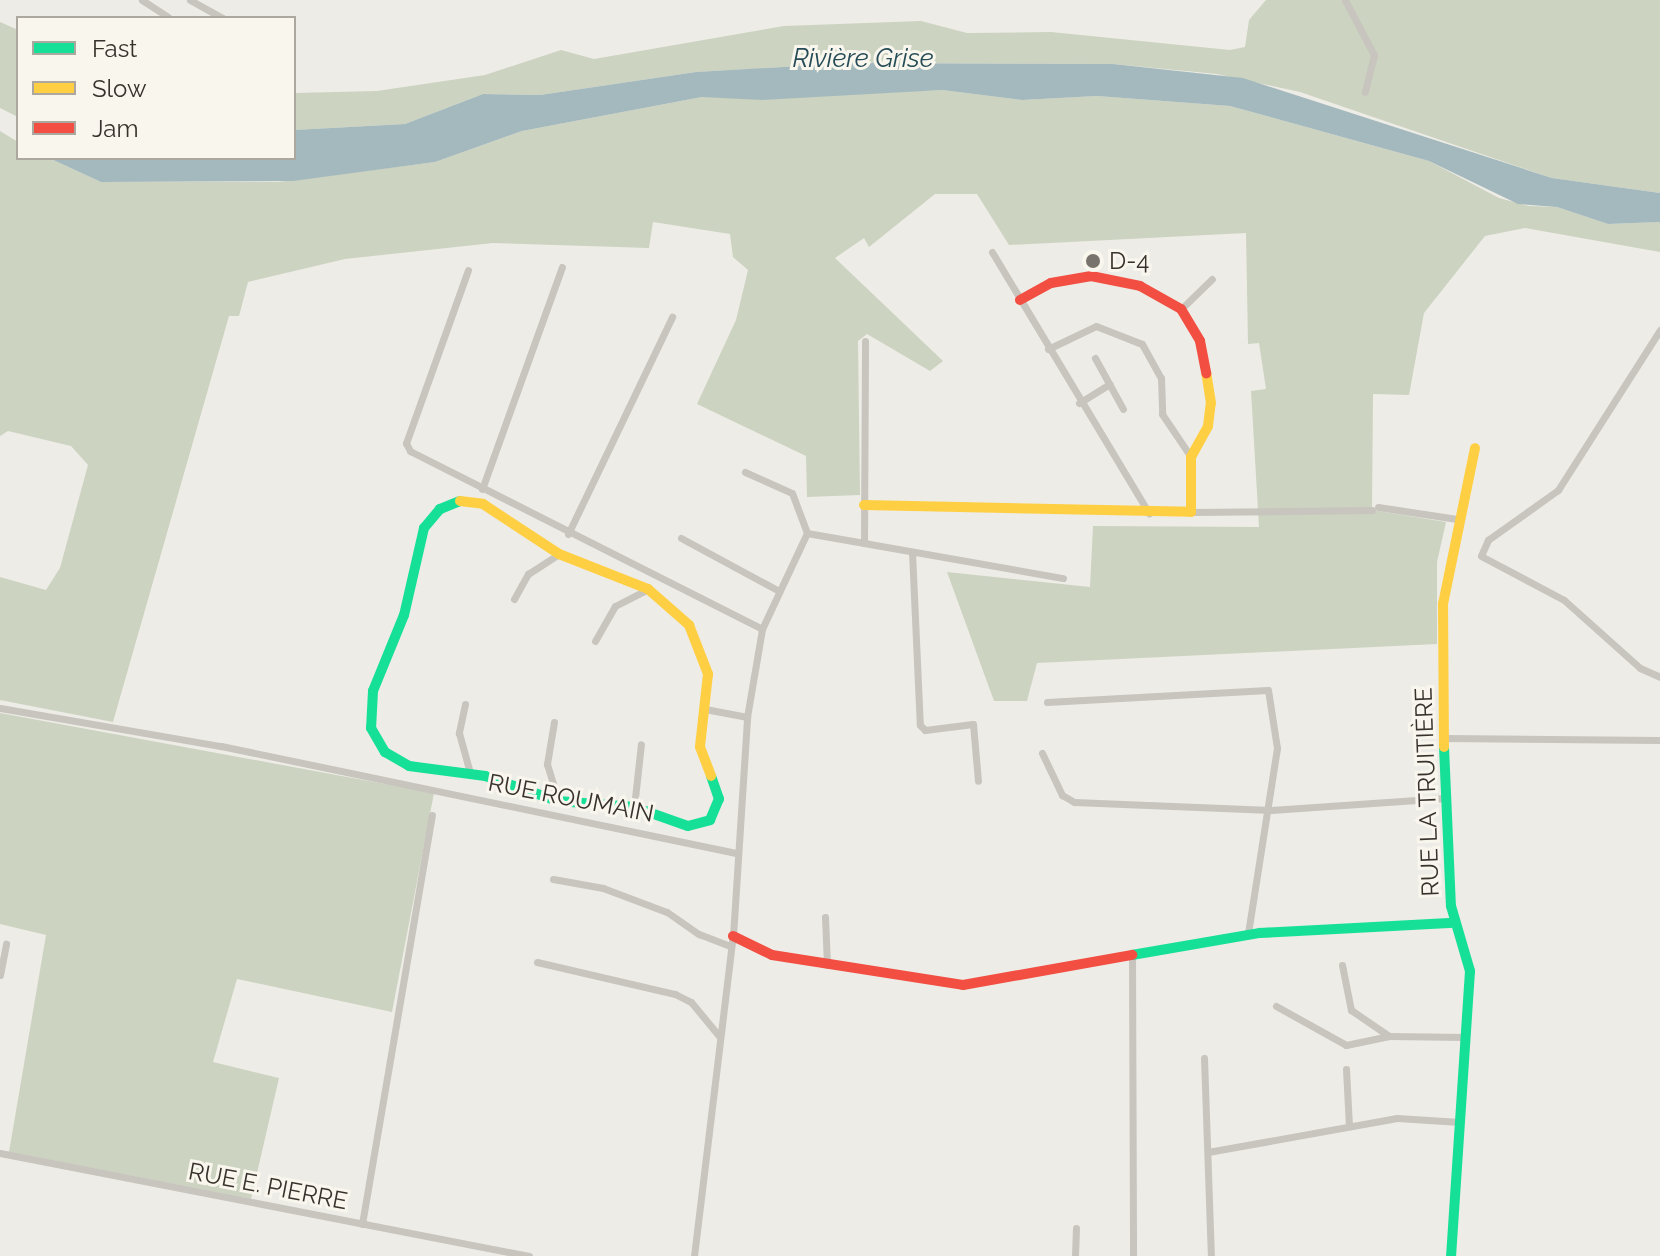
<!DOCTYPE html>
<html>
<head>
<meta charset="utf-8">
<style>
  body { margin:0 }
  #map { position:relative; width:1660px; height:1256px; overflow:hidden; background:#eeece6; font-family:Raleway,sans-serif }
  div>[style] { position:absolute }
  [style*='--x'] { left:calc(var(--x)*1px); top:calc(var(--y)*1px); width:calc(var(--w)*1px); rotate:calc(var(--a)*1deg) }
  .green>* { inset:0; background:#ccd3c1 }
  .water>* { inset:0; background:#a4b9bd }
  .street>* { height:7px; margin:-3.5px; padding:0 3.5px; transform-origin:3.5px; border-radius:3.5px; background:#c8c4be }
  .fast>* { height:10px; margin:-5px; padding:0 5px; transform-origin:5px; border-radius:5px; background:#16e098 }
  .slow>* { height:10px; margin:-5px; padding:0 5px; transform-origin:5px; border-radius:5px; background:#ffcf43 }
  .jam>* { height:10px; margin:-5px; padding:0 5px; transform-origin:5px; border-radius:5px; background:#f24e42 }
  .dots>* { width:22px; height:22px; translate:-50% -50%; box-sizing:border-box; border:4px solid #f9f6ee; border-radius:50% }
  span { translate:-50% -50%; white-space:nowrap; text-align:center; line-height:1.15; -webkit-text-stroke:6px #f9f6ee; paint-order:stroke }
  .poi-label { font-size:24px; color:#38322c }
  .left { translate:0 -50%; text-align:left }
  .street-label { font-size:24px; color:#38322c }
  .water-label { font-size:26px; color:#254b56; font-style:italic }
  .legend { position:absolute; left:16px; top:16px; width:280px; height:144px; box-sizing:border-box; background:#f9f6ee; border:2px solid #aca8a0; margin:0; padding:10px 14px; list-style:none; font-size:24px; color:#38322c }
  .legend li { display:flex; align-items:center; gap:16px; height:40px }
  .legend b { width:40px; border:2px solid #aca8a0 }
</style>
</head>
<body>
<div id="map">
  <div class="green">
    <i style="clip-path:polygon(1266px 0,1660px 0,1660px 193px,1552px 178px,1300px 92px,1217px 74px,1113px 64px,854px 63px,696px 72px,540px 95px,483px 94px,405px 124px,294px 130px,294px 93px,377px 91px,485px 75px,561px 50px,594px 59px,784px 26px,921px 21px,967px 33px,1051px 32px,1230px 50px,1245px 47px,1249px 20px)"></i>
    <i style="clip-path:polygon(0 22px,18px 30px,18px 117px,0 108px)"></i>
    <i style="clip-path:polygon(942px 90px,1022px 100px,1097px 96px,1230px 106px,1429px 161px,1499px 198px,1529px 206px,1557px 207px,1608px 224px,1660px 222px,1660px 252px,1525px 228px,1485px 236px,1424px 313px,1409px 395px,1373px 394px,1372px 510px,1446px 522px,1437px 562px,1437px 644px,1037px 663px,1027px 701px,994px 701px,947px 572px,1090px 587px,1093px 526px,1259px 527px,1251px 391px,1266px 389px,1259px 343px,1248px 344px,1246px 233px,1009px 245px,977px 194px,935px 194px,869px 247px,864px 238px,835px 258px,943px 361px,930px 371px,867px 334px,858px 341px,860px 495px,807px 497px,806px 456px,697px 404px,736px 320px,748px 270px,733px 257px,730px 234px,653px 222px,649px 248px,493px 243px,345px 259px,248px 282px,239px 316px,229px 316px,113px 722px,0 700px,0 577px,46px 590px,60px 568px,88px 465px,71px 446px,8px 431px,0 436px,0 131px,18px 142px,18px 158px,49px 158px,101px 182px,279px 182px,435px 162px,522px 131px,702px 97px)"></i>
    <i style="clip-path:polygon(0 713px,434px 793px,392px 1012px,237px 979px,213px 1062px,279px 1078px,251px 1199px,9px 1152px,46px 935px,0 924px)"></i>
  </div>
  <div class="water">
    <i style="clip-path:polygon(853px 63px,1113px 64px,1243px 78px,1552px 178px,1660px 193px,1660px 222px,1608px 224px,1557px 207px,1518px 204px,1429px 161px,1230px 106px,1097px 96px,1022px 100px,942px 90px,762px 100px,702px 97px,522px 131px,435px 162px,293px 181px,101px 182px,49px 158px,294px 158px,294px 130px,405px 124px,483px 94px,540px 95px,696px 72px)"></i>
  </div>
  <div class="street">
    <i style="--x:142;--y:0;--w:31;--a:33"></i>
    <i style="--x:190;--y:0;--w:38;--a:29"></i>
    <i style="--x:1345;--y:0;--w:62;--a:62.2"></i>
    <i style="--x:1374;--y:55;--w:38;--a:104"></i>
    <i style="--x:992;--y:252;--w:305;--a:59"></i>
    <i style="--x:468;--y:270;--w:184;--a:109.7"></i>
    <i style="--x:406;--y:443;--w:9;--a:63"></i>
    <i style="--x:410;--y:451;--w:394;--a:26.8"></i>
    <i style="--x:1181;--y:309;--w:43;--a:-44.1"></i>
    <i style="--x:1660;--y:330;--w:190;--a:122.5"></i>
    <i style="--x:1558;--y:490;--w:86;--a:144.5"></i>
    <i style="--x:1488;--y:540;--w:17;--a:114"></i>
    <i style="--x:1481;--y:556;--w:94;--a:27.9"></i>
    <i style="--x:1564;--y:600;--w:102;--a:41.8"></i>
    <i style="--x:1640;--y:668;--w:22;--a:24"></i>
    <i style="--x:1048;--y:349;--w:53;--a:-25.6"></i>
    <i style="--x:1096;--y:326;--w:49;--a:21.4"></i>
    <i style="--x:1142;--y:344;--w:39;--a:61"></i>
    <i style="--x:1161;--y:378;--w:36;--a:88"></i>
    <i style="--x:1162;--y:414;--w:52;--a:56"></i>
    <i style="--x:1095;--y:358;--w:58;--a:61.2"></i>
    <i style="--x:1079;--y:403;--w:36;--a:-32"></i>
    <i style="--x:745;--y:472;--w:51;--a:24.1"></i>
    <i style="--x:792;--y:493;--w:43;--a:69.4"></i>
    <i style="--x:482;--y:489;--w:236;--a:-70.2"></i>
    <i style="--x:1378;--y:507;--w:80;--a:8.6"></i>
    <i style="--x:1191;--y:512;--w:181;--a:-0.6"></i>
    <i style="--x:568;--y:534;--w:241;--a:-64.4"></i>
    <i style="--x:681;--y:538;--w:111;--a:28.4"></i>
    <i style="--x:864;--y:543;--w:202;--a:10"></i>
    <i style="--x:912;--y:552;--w:173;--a:87.4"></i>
    <i style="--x:920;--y:725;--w:7;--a:45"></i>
    <i style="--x:925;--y:730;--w:48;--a:-7.1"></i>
    <i style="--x:973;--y:724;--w:57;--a:85"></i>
    <i style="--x:514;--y:599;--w:29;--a:-61"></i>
    <i style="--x:528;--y:574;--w:37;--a:-33"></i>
    <i style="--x:595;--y:641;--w:40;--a:-60.3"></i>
    <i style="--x:615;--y:606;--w:37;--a:-27"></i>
    <i style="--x:1047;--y:702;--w:221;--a:-3.1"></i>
    <i style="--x:1268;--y:690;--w:59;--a:81.2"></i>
    <i style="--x:1277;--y:748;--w:188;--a:98.9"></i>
    <i style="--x:465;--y:704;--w:30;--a:102"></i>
    <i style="--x:459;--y:733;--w:41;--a:74.6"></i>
    <i style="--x:0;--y:708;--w:224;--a:9.8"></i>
    <i style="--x:221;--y:746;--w:526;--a:11.74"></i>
    <i style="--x:705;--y:709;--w:43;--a:10.8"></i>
    <i style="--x:554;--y:722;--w:43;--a:99.5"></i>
    <i style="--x:547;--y:764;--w:39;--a:73"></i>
    <i style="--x:1443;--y:738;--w:217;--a:0.5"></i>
    <i style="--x:1042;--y:753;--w:47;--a:64.5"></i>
    <i style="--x:1062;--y:795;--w:14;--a:30"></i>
    <i style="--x:1074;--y:802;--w:197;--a:2.3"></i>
    <i style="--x:1271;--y:810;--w:175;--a:-3.9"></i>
    <i style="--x:634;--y:807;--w:63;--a:-83.7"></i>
    <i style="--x:553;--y:879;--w:51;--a:10.2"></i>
    <i style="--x:603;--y:888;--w:68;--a:20.6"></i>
    <i style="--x:667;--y:912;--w:39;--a:35"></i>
    <i style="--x:699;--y:934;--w:34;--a:21"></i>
    <i style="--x:825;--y:917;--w:48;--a:87.6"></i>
    <i style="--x:1132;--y:954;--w:302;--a:89.8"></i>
    <i style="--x:537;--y:962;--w:142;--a:13.1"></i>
    <i style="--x:675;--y:994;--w:18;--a:27"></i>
    <i style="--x:691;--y:1002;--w:45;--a:50.4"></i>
    <i style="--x:1342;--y:965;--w:46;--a:78.7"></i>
    <i style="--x:1351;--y:1010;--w:46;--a:34.4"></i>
    <i style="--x:0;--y:975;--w:32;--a:-79"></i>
    <i style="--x:1276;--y:1006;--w:80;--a:29.1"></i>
    <i style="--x:1346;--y:1045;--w:44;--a:-11.8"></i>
    <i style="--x:1389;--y:1036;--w:76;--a:0.8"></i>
    <i style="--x:1204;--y:1058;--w:198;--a:88"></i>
    <i style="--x:1346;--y:1069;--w:57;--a:87"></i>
    <i style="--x:1208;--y:1152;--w:192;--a:-10.2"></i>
    <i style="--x:1397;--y:1118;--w:63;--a:3.6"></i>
    <i style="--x:0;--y:1153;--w:539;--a:11.02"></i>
    <i style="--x:362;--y:1224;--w:415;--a:-80.3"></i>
    <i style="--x:694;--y:1256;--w:322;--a:-83.1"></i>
    <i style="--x:733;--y:936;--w:219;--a:-86.3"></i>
    <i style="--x:747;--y:717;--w:89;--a:-80.3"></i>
    <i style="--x:762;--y:629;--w:106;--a:-64.9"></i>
    <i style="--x:807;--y:533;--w:58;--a:10"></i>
    <i style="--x:864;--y:543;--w:202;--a:-89.7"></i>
    <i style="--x:1075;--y:1256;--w:28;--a:-88"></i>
  </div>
  <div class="fast">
    <i style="--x:460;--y:501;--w:22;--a:158"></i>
    <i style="--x:440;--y:509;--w:25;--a:130"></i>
    <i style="--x:424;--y:528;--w:89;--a:102.9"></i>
    <i style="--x:404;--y:615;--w:82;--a:112.2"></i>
    <i style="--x:373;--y:691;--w:37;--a:93"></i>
    <i style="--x:371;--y:728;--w:28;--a:60"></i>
    <i style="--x:385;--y:752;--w:28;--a:30"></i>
    <i style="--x:409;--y:766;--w:77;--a:7.5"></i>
    <i style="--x:485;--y:776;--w:77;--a:18.9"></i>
    <i style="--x:558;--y:801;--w:76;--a:4.5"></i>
    <i style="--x:634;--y:807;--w:57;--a:19.4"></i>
    <i style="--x:688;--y:826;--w:23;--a:-15"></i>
    <i style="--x:710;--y:820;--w:23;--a:-67"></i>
    <i style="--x:719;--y:799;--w:24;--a:-109"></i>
    <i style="--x:1444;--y:747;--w:159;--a:87.5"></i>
    <i style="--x:1451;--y:906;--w:68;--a:73.7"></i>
    <i style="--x:1470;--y:971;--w:286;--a:93.8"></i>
    <i style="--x:1132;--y:955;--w:130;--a:-9.8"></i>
    <i style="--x:1260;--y:933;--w:194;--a:-3"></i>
  </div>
  <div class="slow">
    <i style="--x:460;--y:501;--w:23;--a:7"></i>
    <i style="--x:483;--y:504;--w:91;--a:33.3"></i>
    <i style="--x:559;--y:554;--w:96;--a:21.5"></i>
    <i style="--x:648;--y:589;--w:55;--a:41.3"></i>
    <i style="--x:689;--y:625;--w:53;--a:68.8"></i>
    <i style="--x:708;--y:674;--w:73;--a:96.3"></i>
    <i style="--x:700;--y:747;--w:31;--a:69"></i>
    <i style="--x:864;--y:505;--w:327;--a:1.2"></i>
    <i style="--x:1191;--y:512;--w:55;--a:-90"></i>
    <i style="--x:1191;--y:457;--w:35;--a:-61"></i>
    <i style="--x:1208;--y:426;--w:23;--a:-83"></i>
    <i style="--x:1211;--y:403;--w:30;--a:-99"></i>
    <i style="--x:1444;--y:747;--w:143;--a:-90.4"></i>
    <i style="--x:1443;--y:604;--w:159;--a:-78.4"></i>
  </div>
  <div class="jam">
    <i style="--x:1020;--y:300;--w:35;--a:-29"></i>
    <i style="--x:1051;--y:283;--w:41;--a:-9.9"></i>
    <i style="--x:1091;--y:276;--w:50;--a:11.5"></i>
    <i style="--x:1140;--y:286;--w:47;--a:29.3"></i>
    <i style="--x:1181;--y:309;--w:37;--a:59"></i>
    <i style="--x:1200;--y:341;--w:33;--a:79"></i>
    <i style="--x:733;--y:936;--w:43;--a:26"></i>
    <i style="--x:772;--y:955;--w:193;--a:8.9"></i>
    <i style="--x:963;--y:985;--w:172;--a:-10.1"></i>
  </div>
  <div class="dots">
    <i style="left:1093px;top:261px;background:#78736d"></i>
  </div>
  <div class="poi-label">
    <span class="left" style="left:1109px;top:261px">D-4</span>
  </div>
  <div class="street-label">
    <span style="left:1427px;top:792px;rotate:-92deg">RUE LA TRUITIÈRE</span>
    <span style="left:571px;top:798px;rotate:11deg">RUE ROUMAIN</span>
    <span style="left:268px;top:1186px;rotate:11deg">RUE E. PIERRE</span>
  </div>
  <div class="water-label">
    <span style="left:863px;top:59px">Rivière Grise</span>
  </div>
  <ul class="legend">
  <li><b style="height:10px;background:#16e098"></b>Fast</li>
  <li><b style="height:10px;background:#ffcf43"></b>Slow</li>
  <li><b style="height:10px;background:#f24e42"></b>Jam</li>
  </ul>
</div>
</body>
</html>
